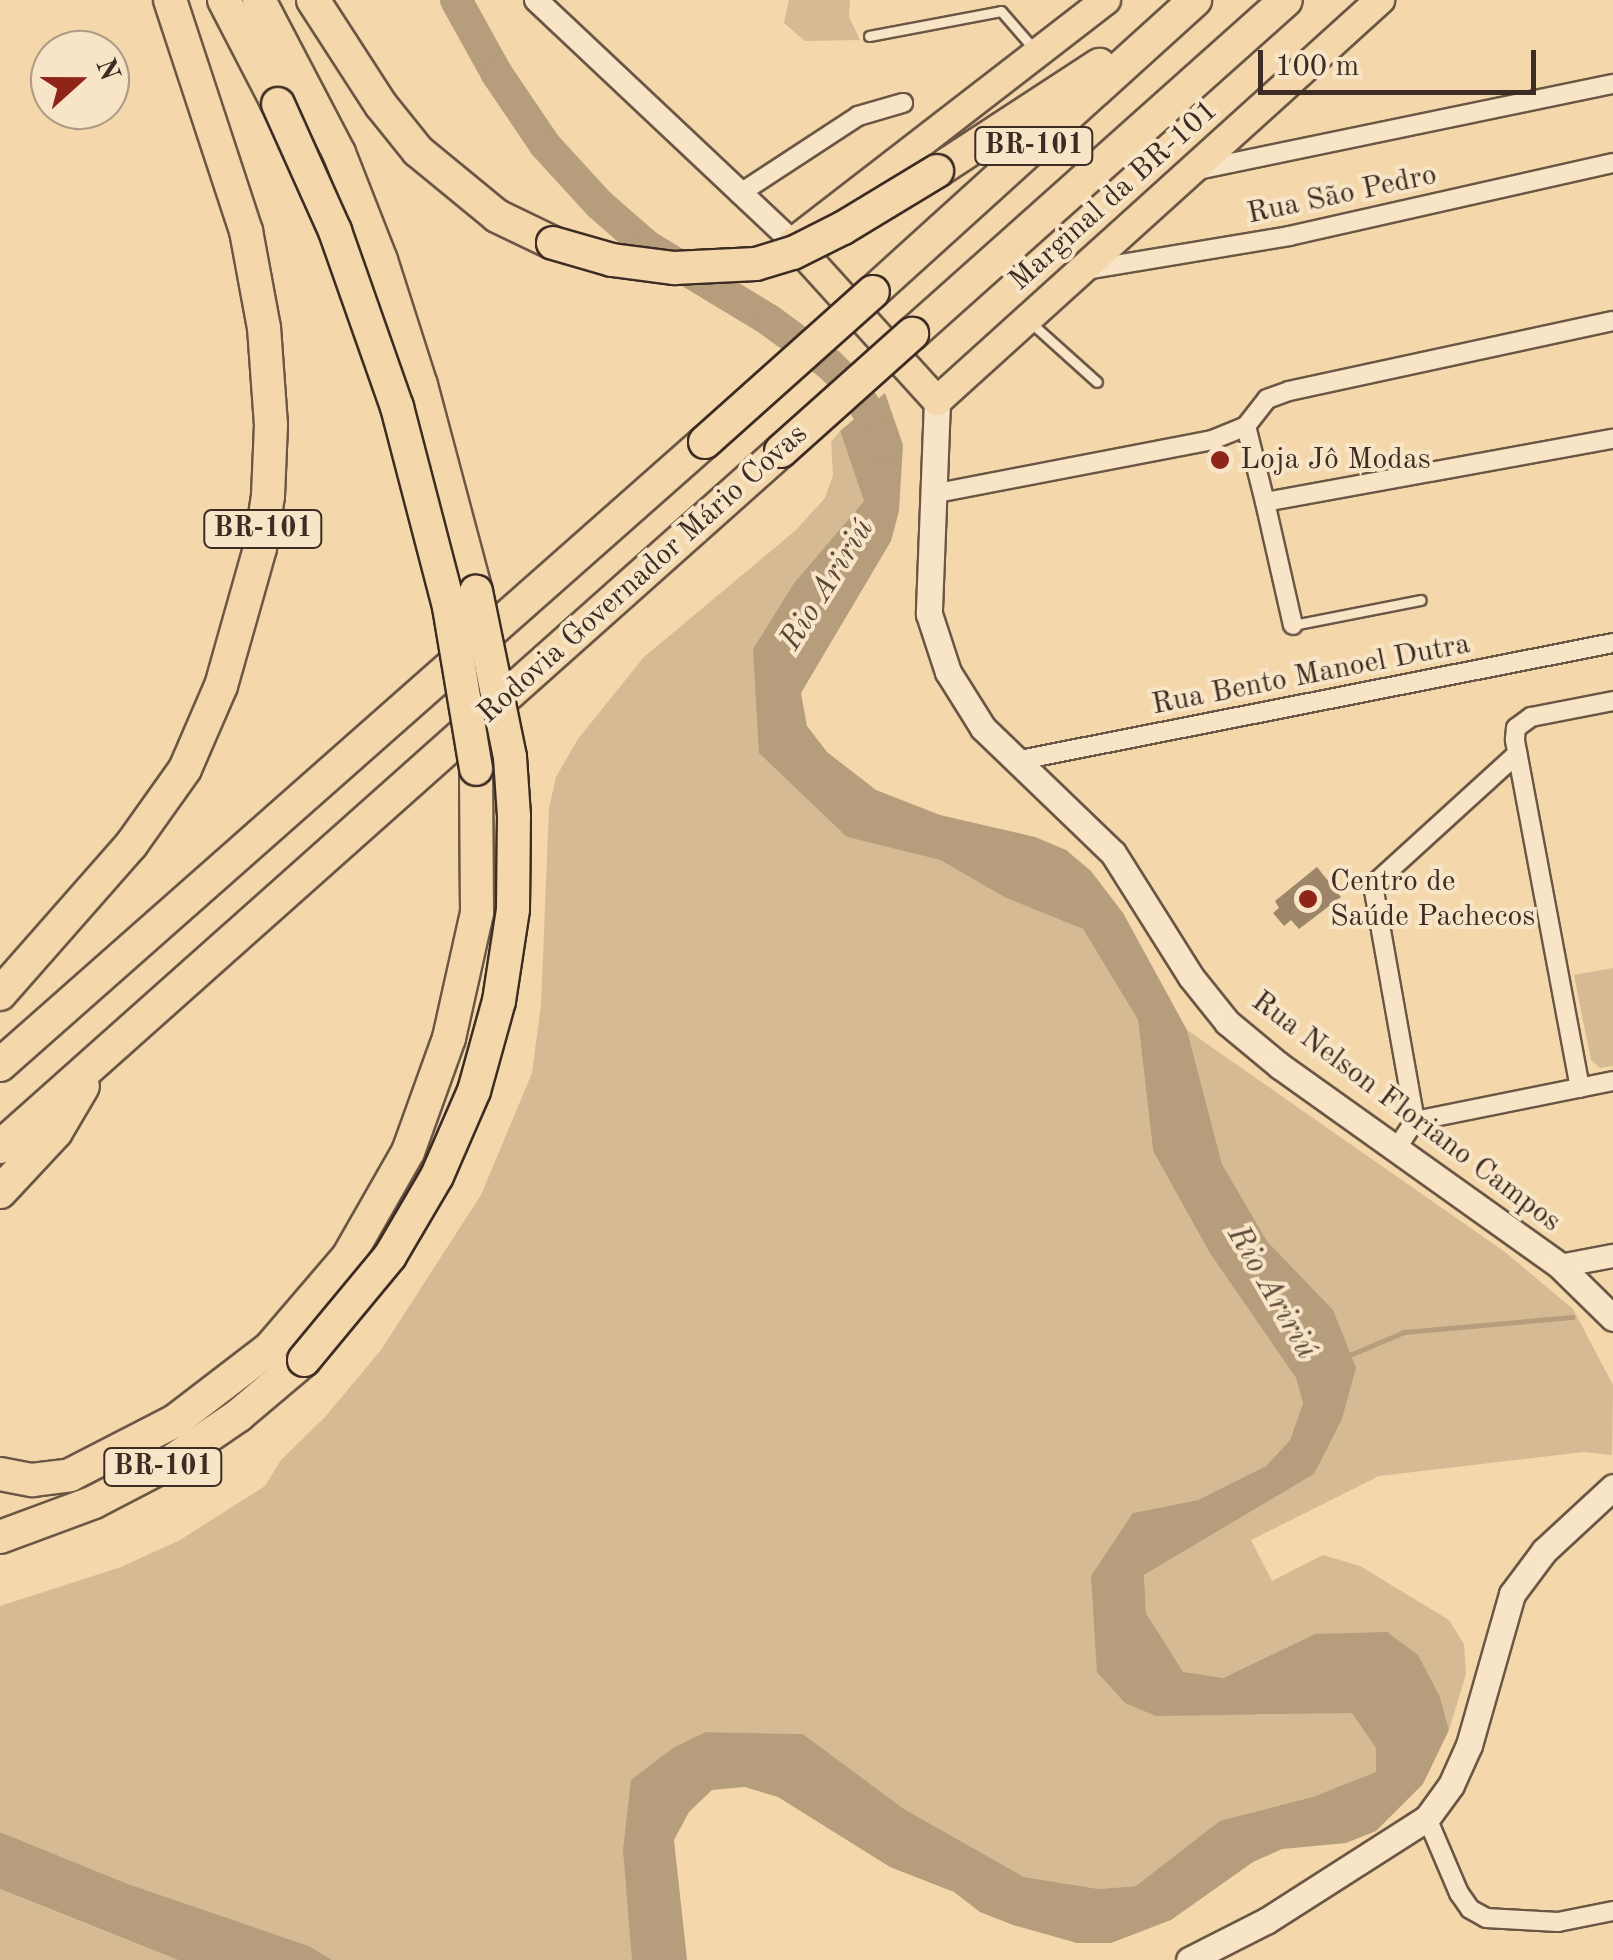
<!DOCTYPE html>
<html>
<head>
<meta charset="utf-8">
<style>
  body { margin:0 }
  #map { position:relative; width:1613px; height:1960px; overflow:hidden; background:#f4d7aa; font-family:"Old Standard TT",serif }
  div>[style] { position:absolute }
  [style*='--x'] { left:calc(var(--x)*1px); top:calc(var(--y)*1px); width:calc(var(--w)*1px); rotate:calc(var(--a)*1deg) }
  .green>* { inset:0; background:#d5ba93 }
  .water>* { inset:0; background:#b69d7c }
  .stream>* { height:5px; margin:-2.5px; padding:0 2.5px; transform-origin:2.5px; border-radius:2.5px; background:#b69d7c }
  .river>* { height:32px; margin:-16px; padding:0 16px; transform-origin:16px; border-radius:16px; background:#b69d7c }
  .building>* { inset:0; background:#9c8569 }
  .roads { filter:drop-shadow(2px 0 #6b5745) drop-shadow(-2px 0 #6b5745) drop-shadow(0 2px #6b5745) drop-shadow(0 -2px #6b5745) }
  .service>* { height:9px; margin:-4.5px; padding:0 4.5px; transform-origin:4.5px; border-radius:4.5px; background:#f8e5c8 }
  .minor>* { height:18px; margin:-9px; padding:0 9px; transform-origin:9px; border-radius:9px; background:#f8e5c8 }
  .tertiary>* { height:22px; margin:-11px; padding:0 11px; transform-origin:11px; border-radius:11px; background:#f8e5c8 }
  .secondary>* { height:25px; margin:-12.5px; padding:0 12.5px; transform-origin:12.5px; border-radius:12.5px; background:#f8e5c8 }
  .primary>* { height:28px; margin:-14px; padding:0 14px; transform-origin:14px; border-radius:14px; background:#f4d7aa }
  .motorway>* { height:32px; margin:-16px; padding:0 16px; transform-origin:16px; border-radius:16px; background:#f4d7aa }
  .bridges { filter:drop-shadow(2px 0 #3d2c23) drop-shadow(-2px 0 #3d2c23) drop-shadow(0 2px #3d2c23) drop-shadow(0 -2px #3d2c23) }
  .motorway-bridge>* { height:32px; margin:-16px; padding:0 16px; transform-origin:16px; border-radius:16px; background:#f4d7aa }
  .dots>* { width:28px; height:28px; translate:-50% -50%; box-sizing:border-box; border:5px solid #f8e5c8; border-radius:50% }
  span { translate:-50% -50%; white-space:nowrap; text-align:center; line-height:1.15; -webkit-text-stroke:8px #f8e5c8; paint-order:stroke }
  .shield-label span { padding:2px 8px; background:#f8e5c8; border:2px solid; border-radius:8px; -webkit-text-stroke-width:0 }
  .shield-label { font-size:28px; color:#3d2c23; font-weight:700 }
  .street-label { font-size:30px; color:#3d2c23 }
  .poi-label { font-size:30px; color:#3d2c23 }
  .left { translate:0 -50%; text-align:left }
  .water-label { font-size:32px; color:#5b4839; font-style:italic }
  .north { position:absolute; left:30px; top:30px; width:100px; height:100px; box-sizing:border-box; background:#f8e5c8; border:2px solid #ad9b86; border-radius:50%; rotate:69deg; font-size:28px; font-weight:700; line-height:40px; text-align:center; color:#3d2c23 }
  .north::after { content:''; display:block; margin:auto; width:35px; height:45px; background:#8f2418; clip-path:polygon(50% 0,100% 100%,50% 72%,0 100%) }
  .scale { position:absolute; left:1258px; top:50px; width:278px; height:45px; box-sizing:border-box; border:5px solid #3d2c23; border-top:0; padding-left:12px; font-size:30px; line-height:35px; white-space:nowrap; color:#3d2c23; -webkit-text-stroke:8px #f8e5c8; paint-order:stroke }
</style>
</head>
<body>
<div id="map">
  <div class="green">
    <i style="clip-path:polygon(789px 0,850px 0,849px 17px,860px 40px,805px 41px,784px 23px)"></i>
    <i style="clip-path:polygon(840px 431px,864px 501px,794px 583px,753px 649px,847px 837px,940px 860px,1006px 898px,1083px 929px,1138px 1020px,1153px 1151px,1211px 1255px,1296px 1378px,1303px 1403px,1290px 1440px,1266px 1466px,1198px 1500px,1133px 1513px,1097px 1672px,1257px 1715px,1353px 1712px,1376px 1748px,1376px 1773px,1179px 1856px,1136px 1886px,1099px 1889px,1024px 1877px,904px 1809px,803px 1734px,706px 1732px,632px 1960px,332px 1960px,309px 1946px,128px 1884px,0 1832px,0 1606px,121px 1567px,180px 1540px,265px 1486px,281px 1460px,325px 1417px,381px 1350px,481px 1195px,532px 1073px,541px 1004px,549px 808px,556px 777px,578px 739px,644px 657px,796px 530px,825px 498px,833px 475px,831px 442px)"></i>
    <i style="clip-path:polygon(1613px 968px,1613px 1066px,1600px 1068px,1591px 1060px,1574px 975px)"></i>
    <i style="clip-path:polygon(1187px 1030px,1505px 1252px,1573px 1309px,1613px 1385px,1612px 1455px,1584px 1452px,1379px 1476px,1251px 1540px,1272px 1581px,1323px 1555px,1360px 1566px,1449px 1620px,1464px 1644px,1466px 1674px,1449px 1730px,1440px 1697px,1315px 1634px,1223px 1678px,1183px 1673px,1146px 1613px,1144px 1575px,1314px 1474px,1333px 1310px,1267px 1241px,1222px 1164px)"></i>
    <i style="clip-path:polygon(0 1889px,69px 1917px,178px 1960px,0 1960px)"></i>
  </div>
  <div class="water">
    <i style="clip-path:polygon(885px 393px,903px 445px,899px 511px,891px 541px,801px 693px,807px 726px,827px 752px,876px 790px,940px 815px,1035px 837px,1066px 850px,1091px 871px,1123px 913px,1187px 1030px,1222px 1164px,1267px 1241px,1333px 1310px,1356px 1368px,1342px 1419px,1314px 1474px,1144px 1575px,1146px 1613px,1183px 1672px,1223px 1678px,1315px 1634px,1387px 1632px,1418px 1655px,1440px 1697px,1449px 1730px,1423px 1784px,1376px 1831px,1346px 1843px,1282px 1849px,1253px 1862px,1171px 1920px,1111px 1943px,1077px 1943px,1013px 1925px,980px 1912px,954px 1892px,890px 1867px,778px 1797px,745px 1787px,712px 1790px,689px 1812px,674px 1840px,687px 1960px,632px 1960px,623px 1850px,631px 1780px,673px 1748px,706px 1732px,803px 1734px,904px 1809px,1024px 1877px,1099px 1889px,1136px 1886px,1220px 1821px,1313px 1797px,1376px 1772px,1376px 1748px,1352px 1713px,1156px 1716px,1125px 1703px,1097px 1672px,1091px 1576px,1133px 1513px,1198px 1500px,1266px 1466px,1290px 1440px,1303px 1403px,1296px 1378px,1211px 1255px,1153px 1151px,1138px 1020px,1083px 929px,1006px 898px,940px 860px,847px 837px,759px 753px,753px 649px,794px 583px,864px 501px,840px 431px)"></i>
    <i style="clip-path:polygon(0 1832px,128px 1884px,309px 1946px,332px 1960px,178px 1960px,0 1889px)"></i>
  </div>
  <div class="stream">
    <i style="--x:1345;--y:1357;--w:64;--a:-23"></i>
    <i style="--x:1404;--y:1332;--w:169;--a:-5.1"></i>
  </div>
  <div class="river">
    <i style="--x:456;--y:0;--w:85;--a:61"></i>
    <i style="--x:497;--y:74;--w:86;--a:55.9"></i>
    <i style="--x:545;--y:145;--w:80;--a:47.5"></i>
    <i style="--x:599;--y:204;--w:64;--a:41.2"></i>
    <i style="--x:647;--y:246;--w:143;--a:31.2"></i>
    <i style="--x:769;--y:320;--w:74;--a:36.3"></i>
    <i style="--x:829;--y:364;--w:32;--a:44"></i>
    <i style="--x:852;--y:386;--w:57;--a:58"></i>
    <i style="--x:882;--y:434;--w:12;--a:81"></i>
  </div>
  <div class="building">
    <i style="clip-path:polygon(1317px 867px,1341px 897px,1299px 929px,1291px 920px,1284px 926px,1273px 913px,1279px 908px,1275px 901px)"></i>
  </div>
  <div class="roads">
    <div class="service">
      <i style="--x:869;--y:36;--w:134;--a:-10.7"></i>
      <i style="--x:1001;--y:11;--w:50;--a:49"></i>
      <i style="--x:1029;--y:321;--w:91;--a:41.9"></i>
      <i style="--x:1293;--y:625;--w:130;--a:-11.1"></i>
    </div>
    <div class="minor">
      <i style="--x:1197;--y:170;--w:425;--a:-11.7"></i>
      <i style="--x:739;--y:194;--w:142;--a:-33.2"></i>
      <i style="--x:858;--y:116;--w:47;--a:-16.1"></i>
      <i style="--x:1086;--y:270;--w:206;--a:-9.5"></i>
      <i style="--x:1289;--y:236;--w:332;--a:-12.7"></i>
      <i style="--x:1246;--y:426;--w:34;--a:-52"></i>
      <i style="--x:1267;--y:399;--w:23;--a:-20"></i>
      <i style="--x:1289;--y:391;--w:331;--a:-12.2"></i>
      <i style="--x:932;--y:494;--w:285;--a:-10.9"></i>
      <i style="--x:1212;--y:440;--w:37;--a:-22"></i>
      <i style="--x:1246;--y:426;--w:78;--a:76"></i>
      <i style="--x:1265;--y:502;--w:354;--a:-10.3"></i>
      <i style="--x:1265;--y:502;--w:126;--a:77.2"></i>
      <i style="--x:1020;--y:760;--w:604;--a:-11.16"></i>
      <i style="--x:1580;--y:1088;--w:355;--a:-100.6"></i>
      <i style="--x:1515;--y:739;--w:11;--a:-85"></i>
      <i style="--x:1516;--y:728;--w:19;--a:-36"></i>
      <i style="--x:1531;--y:717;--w:84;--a:-11"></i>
      <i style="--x:1415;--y:1121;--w:240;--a:-100.1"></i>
      <i style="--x:1373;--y:885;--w:195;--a:-42.3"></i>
      <i style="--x:1396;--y:1149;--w:34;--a:-56"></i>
      <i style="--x:1415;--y:1121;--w:202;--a:-11.4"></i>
      <i style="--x:1427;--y:1818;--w:82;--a:66.9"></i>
      <i style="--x:1459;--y:1893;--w:19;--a:55"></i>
      <i style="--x:1470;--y:1909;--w:18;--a:29"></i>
      <i style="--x:1486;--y:1918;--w:72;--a:3.2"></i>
      <i style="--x:1558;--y:1922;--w:56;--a:-11.3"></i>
    </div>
    <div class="tertiary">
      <i style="--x:536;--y:0;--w:353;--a:43.3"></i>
      <i style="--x:1560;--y:1266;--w:54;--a:-10.7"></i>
    </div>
    <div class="secondary">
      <i style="--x:937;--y:401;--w:213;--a:92.2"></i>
      <i style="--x:929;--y:614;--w:61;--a:71.9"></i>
      <i style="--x:948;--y:672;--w:66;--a:58"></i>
      <i style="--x:983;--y:728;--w:180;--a:43.9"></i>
      <i style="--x:1113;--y:853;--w:146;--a:57.8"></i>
      <i style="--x:1191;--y:977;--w:58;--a:51.3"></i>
      <i style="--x:1227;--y:1022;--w:69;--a:39.7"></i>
      <i style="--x:1280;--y:1066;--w:344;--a:35.5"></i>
      <i style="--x:1560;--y:1266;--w:74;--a:44.5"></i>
      <i style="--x:1189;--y:1960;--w:86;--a:-26.9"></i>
      <i style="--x:1266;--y:1921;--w:191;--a:-32.6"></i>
      <i style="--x:1427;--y:1818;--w:41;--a:-54"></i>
      <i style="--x:1451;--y:1785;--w:44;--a:-65.8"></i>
      <i style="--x:1469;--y:1745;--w:157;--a:-74.1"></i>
      <i style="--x:1512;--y:1594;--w:54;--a:-53.3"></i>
      <i style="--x:1544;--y:1551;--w:94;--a:-42.8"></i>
    </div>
    <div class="primary">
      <i style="--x:1106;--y:0;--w:396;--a:142.3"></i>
      <i style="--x:793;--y:242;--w:215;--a:47.8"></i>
      <i style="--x:937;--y:401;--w:598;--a:-42.15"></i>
    </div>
    <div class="motorway">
      <i style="--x:224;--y:0;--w:117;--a:62.6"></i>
      <i style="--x:259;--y:0;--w:173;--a:62.4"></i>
      <i style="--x:339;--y:153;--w:115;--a:68.6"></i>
      <i style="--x:381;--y:260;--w:131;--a:72.3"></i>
      <i style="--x:421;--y:385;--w:213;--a:75.1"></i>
      <i style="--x:313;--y:0;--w:125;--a:57.1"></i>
      <i style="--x:381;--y:105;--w:59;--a:51.2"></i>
      <i style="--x:418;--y:151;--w:102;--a:39.4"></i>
      <i style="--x:497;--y:216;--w:62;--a:25.7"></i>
      <i style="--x:937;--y:171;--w:194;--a:-33.2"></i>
      <i style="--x:873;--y:292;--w:435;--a:-42.2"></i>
      <i style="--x:912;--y:334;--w:501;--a:-41.77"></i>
      <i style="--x:0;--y:994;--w:198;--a:-48.7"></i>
      <i style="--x:131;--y:845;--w:93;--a:-54.6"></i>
      <i style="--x:185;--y:769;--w:90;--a:-66.6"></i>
      <i style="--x:221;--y:686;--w:143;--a:-74.2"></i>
      <i style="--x:260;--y:548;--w:53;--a:-81.3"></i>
      <i style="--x:268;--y:496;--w:71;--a:-87.6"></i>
      <i style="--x:271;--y:425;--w:97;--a:-94.1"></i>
      <i style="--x:264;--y:328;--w:99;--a:-100.5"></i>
      <i style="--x:246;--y:231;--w:243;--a:-108.2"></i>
      <i style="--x:0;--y:1065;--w:941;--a:-41.47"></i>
      <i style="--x:0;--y:1147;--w:1046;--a:-41.71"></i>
      <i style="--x:0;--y:1192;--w:82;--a:-47"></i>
      <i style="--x:56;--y:1132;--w:53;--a:-59.6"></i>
      <i style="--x:0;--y:1474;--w:33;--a:11"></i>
      <i style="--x:32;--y:1480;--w:38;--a:-7"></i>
      <i style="--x:70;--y:1475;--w:118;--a:-27.2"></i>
      <i style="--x:175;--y:1421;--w:120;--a:-37.5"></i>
      <i style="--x:270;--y:1348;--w:120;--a:-49.4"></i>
      <i style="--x:348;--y:1257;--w:121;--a:-60.3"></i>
      <i style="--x:408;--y:1152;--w:121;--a:-70.2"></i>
      <i style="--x:449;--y:1038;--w:128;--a:-77.4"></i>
      <i style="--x:477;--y:913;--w:144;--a:-90.4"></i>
      <i style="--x:0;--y:1537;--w:100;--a:-20.4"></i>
      <i style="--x:94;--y:1502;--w:85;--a:-27.5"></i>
      <i style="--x:169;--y:1463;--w:85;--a:-34.4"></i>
      <i style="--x:239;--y:1415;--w:85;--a:-40.2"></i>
    </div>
  </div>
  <div class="bridges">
    <div class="motorway-bridge">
      <i style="--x:278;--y:104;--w:139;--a:65.8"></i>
      <i style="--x:335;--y:231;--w:187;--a:70.6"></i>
      <i style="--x:397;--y:407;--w:207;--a:75.4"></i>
      <i style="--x:449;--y:607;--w:164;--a:80.5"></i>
      <i style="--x:553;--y:243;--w:61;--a:16.1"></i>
      <i style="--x:612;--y:260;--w:63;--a:7.4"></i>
      <i style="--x:674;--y:268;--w:82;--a:-2.8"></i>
      <i style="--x:756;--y:264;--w:39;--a:-17"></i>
      <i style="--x:793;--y:253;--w:56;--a:-26.6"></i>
      <i style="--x:843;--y:228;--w:110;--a:-31.2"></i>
      <i style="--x:705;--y:442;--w:225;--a:-41.8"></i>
      <i style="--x:781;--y:451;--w:176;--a:-41.8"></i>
      <i style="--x:304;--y:1360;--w:135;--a:-50.4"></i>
      <i style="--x:390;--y:1256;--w:93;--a:-59.6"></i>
      <i style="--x:437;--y:1176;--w:93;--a:-66.5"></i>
      <i style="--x:474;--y:1091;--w:93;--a:-74.5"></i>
      <i style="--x:499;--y:1001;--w:93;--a:-81.3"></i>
      <i style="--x:513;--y:909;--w:93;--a:-89.4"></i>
      <i style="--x:514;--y:816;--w:59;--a:-93.9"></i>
      <i style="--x:510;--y:757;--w:169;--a:-101.6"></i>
    </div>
  </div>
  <div class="dots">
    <i style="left:1220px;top:460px;background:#8f2418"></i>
    <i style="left:1308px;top:899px;background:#8f2418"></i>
  </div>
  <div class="shield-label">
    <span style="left:1034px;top:146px">BR-101</span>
    <span style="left:263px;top:529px">BR-101</span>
    <span style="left:163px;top:1467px">BR-101</span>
  </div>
  <div class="street-label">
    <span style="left:1342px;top:195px;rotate:-12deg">Rua São Pedro</span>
    <span style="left:1114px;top:196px;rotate:-42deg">Marginal da BR-101</span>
    <span style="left:643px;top:574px;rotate:-42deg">Rodovia Governador Mário Covas</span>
    <span style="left:1311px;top:675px;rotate:-11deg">Rua Bento Manoel Dutra</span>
    <span style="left:1406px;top:1112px;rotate:37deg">Rua Nelson Floriano Campos</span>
  </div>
  <div class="poi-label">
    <span class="left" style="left:1240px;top:460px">Loja Jô Modas</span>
    <span class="left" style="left:1330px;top:899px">Centro de<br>Saúde Pachecos</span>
  </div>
  <div class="water-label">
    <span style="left:828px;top:585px;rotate:-58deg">Rio Aririú</span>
    <span style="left:1271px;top:1293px;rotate:60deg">Rio Aririú</span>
  </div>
  <div class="north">N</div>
  <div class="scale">100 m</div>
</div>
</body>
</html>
